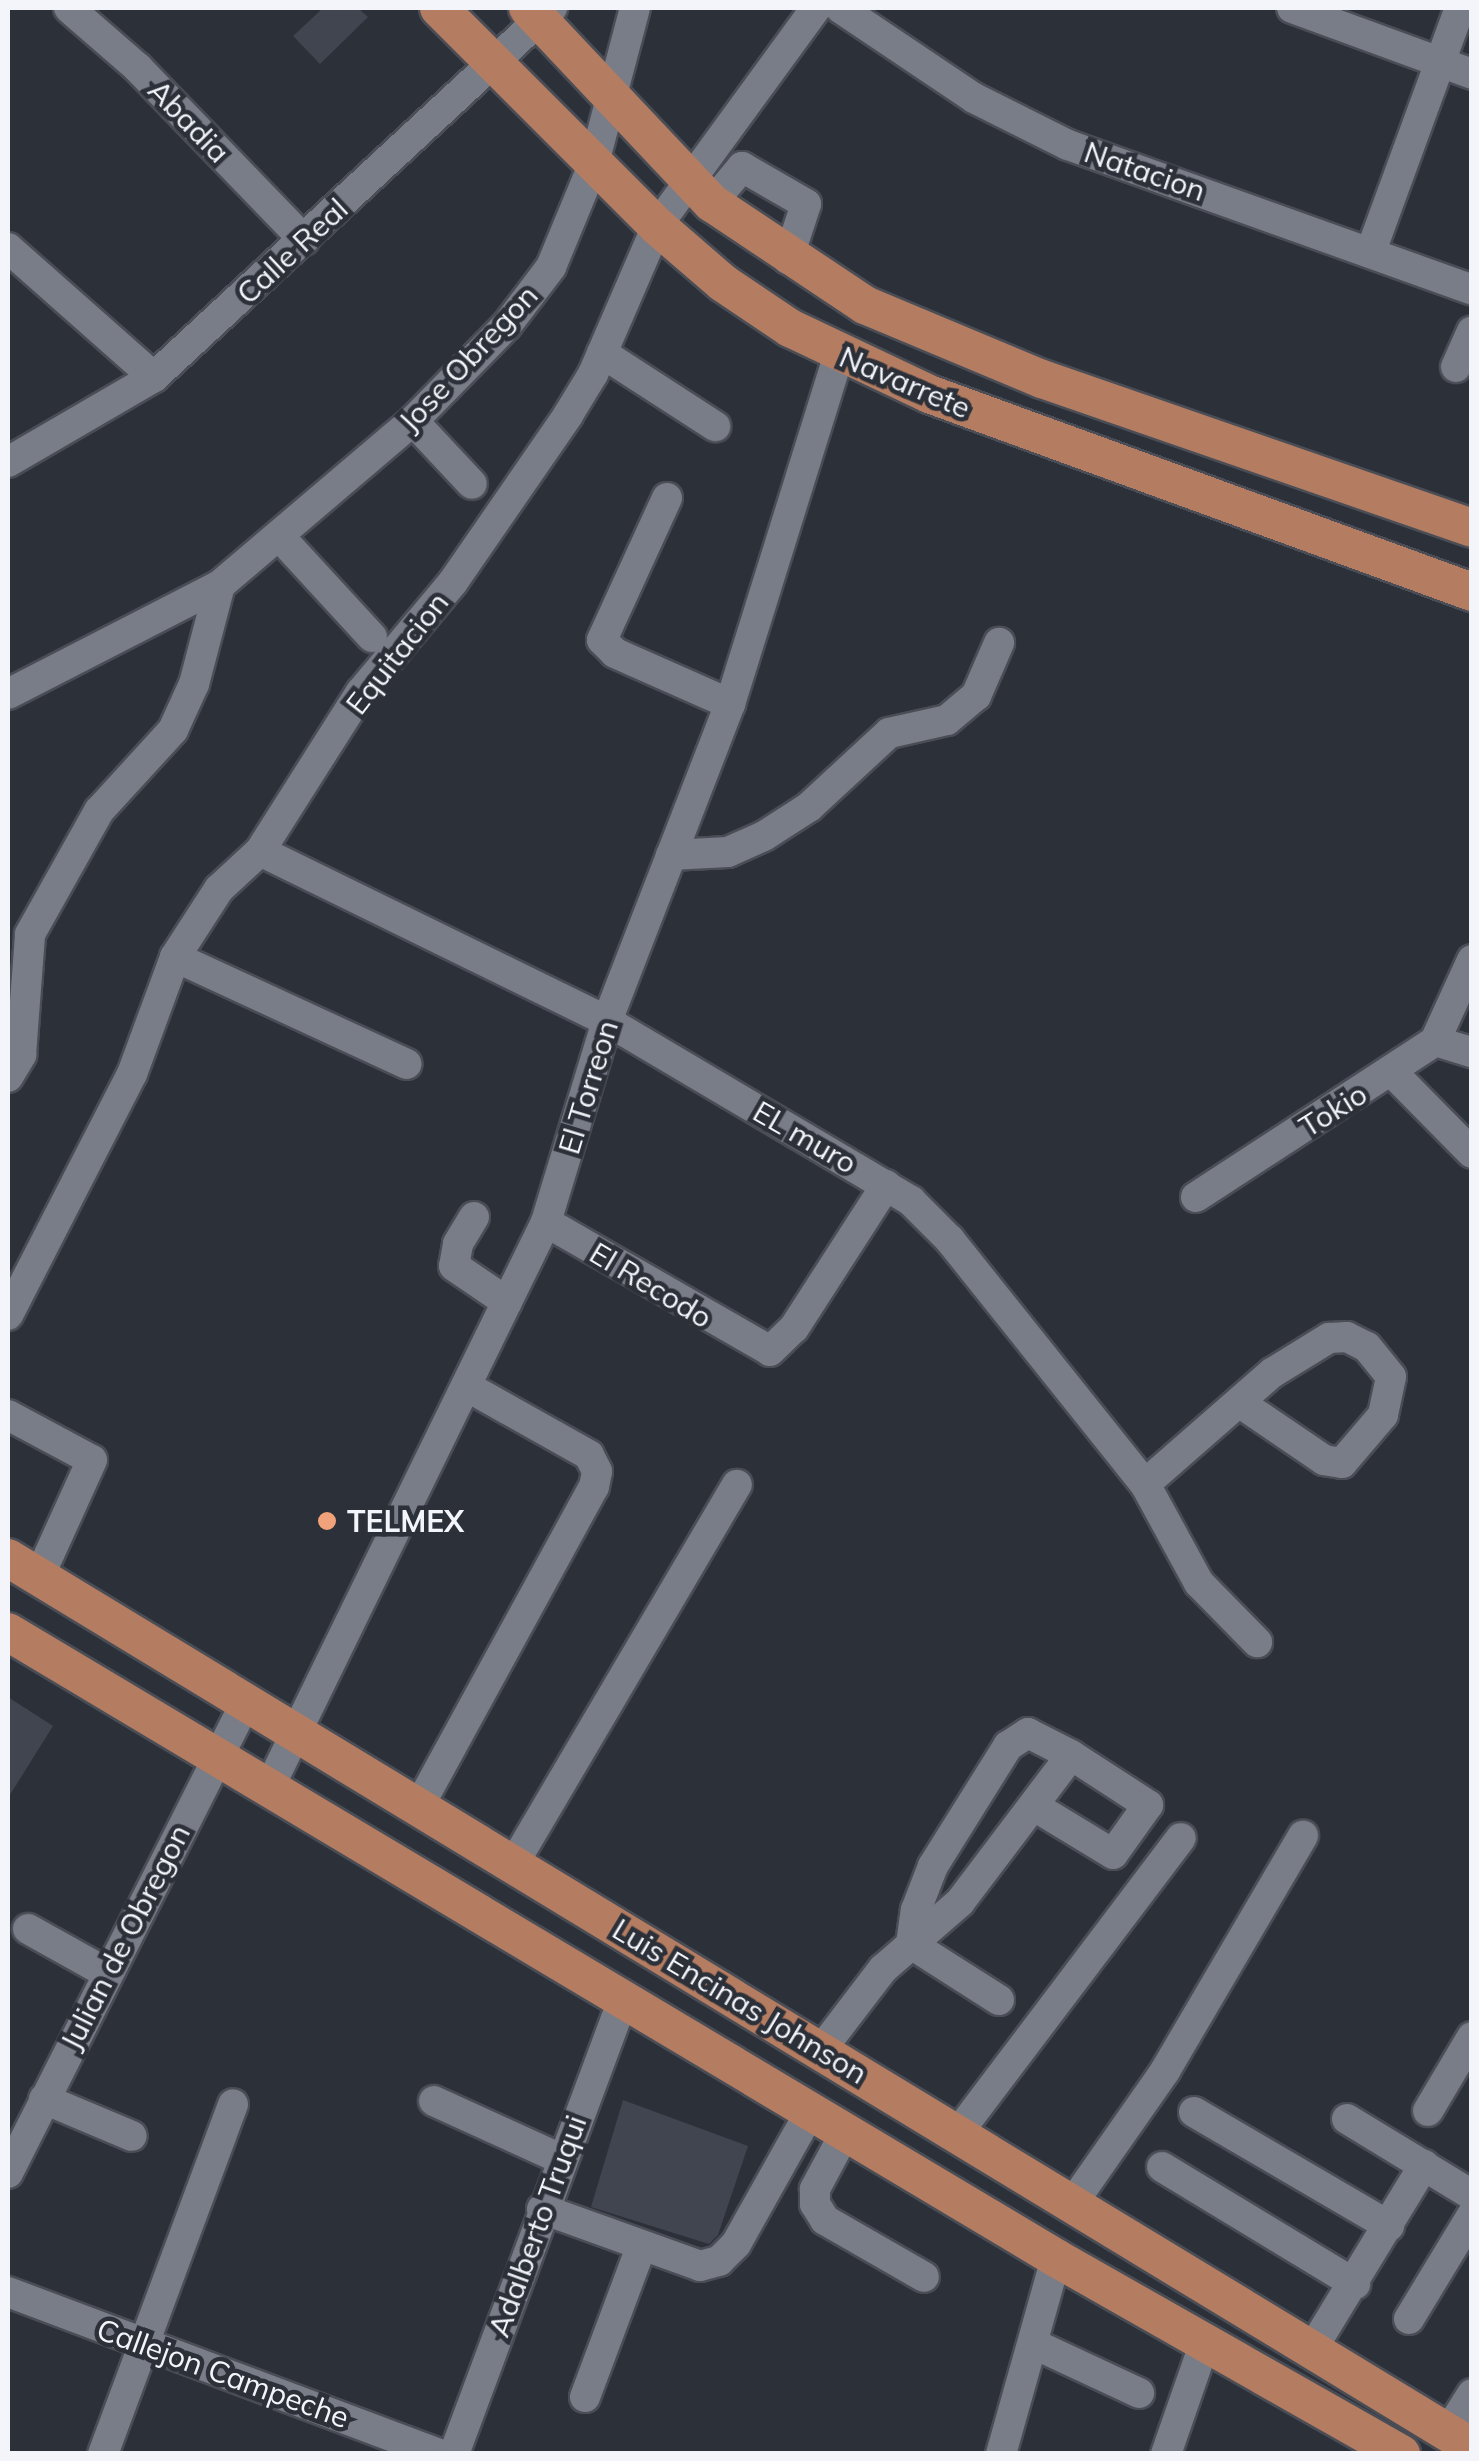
<!DOCTYPE html>
<html>
<head>
<meta charset="utf-8">
<style>
  body { margin:0 }
  #map { position:relative; width:1479px; height:2461px; overflow:hidden; background:#2c3039; font-family:Mulish,sans-serif }
  div>[style] { position:absolute }
  [style*='--x'] { left:calc(var(--x)*1px); top:calc(var(--y)*1px); width:calc(var(--w)*1px); rotate:calc(var(--a)*1deg) }
  .building>* { inset:0; background:#41454f }
  .roads { filter:drop-shadow(2px 0 #4a4d55) drop-shadow(-2px 0 #4a4d55) drop-shadow(0 2px #4a4d55) drop-shadow(0 -2px #4a4d55) }
  .minor>* { height:30px; margin:-15px; padding:0 15px; transform-origin:15px; border-radius:15px; background:#797d88 }
  .major>* { height:38px; margin:-19px; padding:0 19px; transform-origin:19px; border-radius:19px; background:#b47c61 }
  .dots>* { width:28px; height:28px; translate:-50% -50%; box-sizing:border-box; border:5px solid #2c3039; border-radius:50% }
  span { translate:-50% -50%; white-space:nowrap; text-align:center; line-height:1.15; -webkit-text-stroke:9px #2c3039; paint-order:stroke }
  .street-label { font-size:30px; color:#f3f5fb }
  .poi-label { font-size:30px; color:#f3f5fb; font-weight:700 }
  .left { translate:0 -50%; text-align:left }
  .frame { position:absolute; inset:0; border:10px solid #f3f5fb; pointer-events:none }
</style>
</head>
<body>
<div id="map">
  <div class="building">
    <i style="clip-path:polygon(323px 8px,358px 8px,368px 17px,320px 64px,293px 36px)"></i>
    <i style="clip-path:polygon(8px 1697px,53px 1726px,8px 1798px)"></i>
    <i style="clip-path:polygon(623px 2100px,748px 2146px,718px 2235px,709px 2244px,591px 2207px)"></i>
  </div>
  <div class="roads">
    <div class="minor">
      <i style="--x:69;--y:8;--w:91;--a:41"></i>
      <i style="--x:138;--y:68;--w:239;--a:46"></i>
      <i style="--x:840;--y:8;--w:161;--a:33.9"></i>
      <i style="--x:974;--y:98;--w:105;--a:26.6"></i>
      <i style="--x:1068;--y:145;--w:429;--a:19.7"></i>
      <i style="--x:1292;--y:8;--w:192;--a:20.1"></i>
      <i style="--x:712;--y:203;--w:47;--a:-50.2"></i>
      <i style="--x:742;--y:167;--w:74;--a:30"></i>
      <i style="--x:806;--y:204;--w:58;--a:108.1"></i>
      <i style="--x:8;--y:248;--w:195;--a:41.5"></i>
      <i style="--x:1371;--y:251;--w:259;--a:-69.9"></i>
      <i style="--x:602;--y:353;--w:135;--a:32.9"></i>
      <i style="--x:1456;--y:367;--w:39;--a:-66"></i>
      <i style="--x:413;--y:421;--w:86;--a:46.9"></i>
      <i style="--x:8;--y:462;--w:169;--a:-30.2"></i>
      <i style="--x:154;--y:377;--w:543;--a:-42.83"></i>
      <i style="--x:667;--y:498;--w:156;--a:114.6"></i>
      <i style="--x:602;--y:640;--w:18;--a:45"></i>
      <i style="--x:615;--y:653;--w:126;--a:23.9"></i>
      <i style="--x:280;--y:537;--w:136;--a:47.4"></i>
      <i style="--x:8;--y:694;--w:238;--a:-27.2"></i>
      <i style="--x:260;--y:851;--w:386;--a:26.1"></i>
      <i style="--x:607;--y:1021;--w:353;--a:30.6"></i>
      <i style="--x:911;--y:1201;--w:55;--a:45"></i>
      <i style="--x:950;--y:1240;--w:312;--a:51.4"></i>
      <i style="--x:1145;--y:1484;--w:169;--a:-41.2"></i>
      <i style="--x:1272;--y:1373;--w:67;--a:-31.6"></i>
      <i style="--x:1329;--y:1338;--w:18;--a:-3"></i>
      <i style="--x:1347;--y:1337;--w:22;--a:27"></i>
      <i style="--x:1367;--y:1347;--w:38;--a:51"></i>
      <i style="--x:1391;--y:1377;--w:39;--a:102"></i>
      <i style="--x:1383;--y:1415;--w:63;--a:130.5"></i>
      <i style="--x:1342;--y:1463;--w:18;--a:-171"></i>
      <i style="--x:1324;--y:1460;--w:102;--a:-145.8"></i>
      <i style="--x:671;--y:855;--w:57;--a:-3"></i>
      <i style="--x:728;--y:852;--w:39;--a:-24"></i>
      <i style="--x:764;--y:836;--w:54;--a:-32.8"></i>
      <i style="--x:809;--y:807;--w:109;--a:-42.8"></i>
      <i style="--x:889;--y:733;--w:59;--a:-12.6"></i>
      <i style="--x:947;--y:720;--w:38;--a:-40"></i>
      <i style="--x:976;--y:696;--w:58;--a:-66.5"></i>
      <i style="--x:175;--y:957;--w:255;--a:24.8"></i>
      <i style="--x:1435;--y:1041;--w:89;--a:-65.4"></i>
      <i style="--x:1393;--y:1073;--w:112;--a:45.4"></i>
      <i style="--x:8;--y:1077;--w:26;--a:-59"></i>
      <i style="--x:21;--y:1055;--w:121;--a:-85.7"></i>
      <i style="--x:30;--y:934;--w:141;--a:-60.7"></i>
      <i style="--x:99;--y:811;--w:110;--a:-47.6"></i>
      <i style="--x:173;--y:730;--w:51;--a:-65.5"></i>
      <i style="--x:194;--y:684;--w:102;--a:-75.3"></i>
      <i style="--x:220;--y:585;--w:253;--a:-40.4"></i>
      <i style="--x:413;--y:421;--w:134;--a:-45.6"></i>
      <i style="--x:507;--y:325;--w:73;--a:-52.8"></i>
      <i style="--x:551;--y:267;--w:113;--a:-67.5"></i>
      <i style="--x:594;--y:163;--w:160;--a:-75.2"></i>
      <i style="--x:1196;--y:1197;--w:285;--a:-33.1"></i>
      <i style="--x:1435;--y:1041;--w:39;--a:17"></i>
      <i style="--x:474;--y:1217;--w:31;--a:121"></i>
      <i style="--x:458;--y:1244;--w:22;--a:100"></i>
      <i style="--x:454;--y:1266;--w:64;--a:34.2"></i>
      <i style="--x:546;--y:1222;--w:258;--a:29.9"></i>
      <i style="--x:770;--y:1351;--w:33;--a:-44"></i>
      <i style="--x:794;--y:1328;--w:170;--a:-57.2"></i>
      <i style="--x:8;--y:1315;--w:271;--a:-62.8"></i>
      <i style="--x:132;--y:1074;--w:125;--a:-69.8"></i>
      <i style="--x:175;--y:957;--w:81;--a:-57.1"></i>
      <i style="--x:219;--y:889;--w:56;--a:-42.8"></i>
      <i style="--x:260;--y:851;--w:188;--a:-57.6"></i>
      <i style="--x:361;--y:692;--w:143;--a:-50.1"></i>
      <i style="--x:453;--y:582;--w:203;--a:-55.4"></i>
      <i style="--x:568;--y:415;--w:48;--a:-58.6"></i>
      <i style="--x:593;--y:374;--w:161;--a:-66.6"></i>
      <i style="--x:657;--y:226;--w:270;--a:-53.9"></i>
      <i style="--x:8;--y:1415;--w:95;--a:28.2"></i>
      <i style="--x:92;--y:1460;--w:128;--a:114.4"></i>
      <i style="--x:1145;--y:1484;--w:113;--a:61.4"></i>
      <i style="--x:1199;--y:1583;--w:83;--a:45.5"></i>
      <i style="--x:268;--y:1790;--w:632;--a:-63.92"></i>
      <i style="--x:546;--y:1222;--w:210;--a:-73.1"></i>
      <i style="--x:607;--y:1021;--w:340;--a:-68.8"></i>
      <i style="--x:730;--y:704;--w:366;--a:-72.7"></i>
      <i style="--x:419;--y:1806;--w:364;--a:-61.3"></i>
      <i style="--x:594;--y:1487;--w:16;--a:-79"></i>
      <i style="--x:597;--y:1471;--w:18;--a:-117"></i>
      <i style="--x:589;--y:1455;--w:141;--a:-150.7"></i>
      <i style="--x:514;--y:1863;--w:439;--a:-59.5"></i>
      <i style="--x:28;--y:1929;--w:90;--a:29.1"></i>
      <i style="--x:999;--y:2000;--w:104;--a:-147.5"></i>
      <i style="--x:911;--y:1944;--w:34;--a:-82"></i>
      <i style="--x:916;--y:1910;--w:47;--a:-68.9"></i>
      <i style="--x:933;--y:1866;--w:142;--a:-58"></i>
      <i style="--x:1008;--y:1746;--w:24;--a:-33"></i>
      <i style="--x:1028;--y:1733;--w:48;--a:27.1"></i>
      <i style="--x:821;--y:2050;--w:102;--a:-52.6"></i>
      <i style="--x:883;--y:1969;--w:102;--a:-41"></i>
      <i style="--x:960;--y:1902;--w:184;--a:-52.9"></i>
      <i style="--x:1071;--y:1755;--w:92;--a:33"></i>
      <i style="--x:1148;--y:1805;--w:60;--a:125.5"></i>
      <i style="--x:1113;--y:1854;--w:92;--a:-148.7"></i>
      <i style="--x:44;--y:2099;--w:95;--a:22.8"></i>
      <i style="--x:434;--y:2101;--w:140;--a:24.5"></i>
      <i style="--x:1428;--y:2111;--w:86;--a:-59.3"></i>
      <i style="--x:1194;--y:2112;--w:226;--a:30.3"></i>
      <i style="--x:1347;--y:2119;--w:146;--a:31.3"></i>
      <i style="--x:845;--y:2133;--w:64;--a:118.2"></i>
      <i style="--x:815;--y:2189;--w:15;--a:90"></i>
      <i style="--x:815;--y:2204;--w:19;--a:58"></i>
      <i style="--x:825;--y:2220;--w:114;--a:29.9"></i>
      <i style="--x:957;--y:2134;--w:371;--a:-52.9"></i>
      <i style="--x:1162;--y:2167;--w:226;--a:31.2"></i>
      <i style="--x:8;--y:2173;--w:528;--a:-63.19"></i>
      <i style="--x:1072;--y:2204;--w:162;--a:-55"></i>
      <i style="--x:1165;--y:2071;--w:273;--a:-59.6"></i>
      <i style="--x:542;--y:2209;--w:168;--a:19.8"></i>
      <i style="--x:700;--y:2266;--w:20;--a:-15"></i>
      <i style="--x:719;--y:2261;--w:24;--a:-45"></i>
      <i style="--x:736;--y:2244;--w:151;--a:-60.7"></i>
      <i style="--x:8;--y:2292;--w:460;--a:20.6"></i>
      <i style="--x:1409;--y:2319;--w:122;--a:-58.8"></i>
      <i style="--x:1034;--y:2344;--w:116;--a:25"></i>
      <i style="--x:1314;--y:2346;--w:212;--a:-58.7"></i>
      <i style="--x:585;--y:2397;--w:160;--a:-69.5"></i>
      <i style="--x:1448;--y:2432;--w:45;--a:-57.7"></i>
      <i style="--x:103;--y:2454;--w:373;--a:-69.6"></i>
      <i style="--x:454;--y:2454;--w:484;--a:-69.6"></i>
      <i style="--x:1001;--y:2454;--w:204;--a:-74.3"></i>
      <i style="--x:1166;--y:2454;--w:115;--a:-70.8"></i>
    </div>
    <div class="major">
      <i style="--x:439;--y:8;--w:308;--a:45"></i>
      <i style="--x:657;--y:226;--w:87;--a:40.8"></i>
      <i style="--x:723;--y:283;--w:81;--a:33.9"></i>
      <i style="--x:790;--y:328;--w:154;--a:25.4"></i>
      <i style="--x:929;--y:394;--w:578;--a:20.03"></i>
      <i style="--x:528;--y:8;--w:268;--a:46.7"></i>
      <i style="--x:712;--y:203;--w:184;--a:33.7"></i>
      <i style="--x:865;--y:305;--w:192;--a:22.7"></i>
      <i style="--x:1042;--y:379;--w:455;--a:19.1"></i>
      <i style="--x:8;--y:1558;--w:1713;--a:31.27"></i>
      <i style="--x:8;--y:1632;--w:1221;--a:30.85"></i>
      <i style="--x:1056;--y:2258;--w:397;--a:29.6"></i>
    </div>
  </div>
  <div class="dots">
    <i style="left:327px;top:1521px;background:#f0a27a"></i>
  </div>
  <div class="street-label">
    <span style="left:189px;top:121px;rotate:46deg">Abadia</span>
    <span style="left:1145px;top:171px;rotate:19deg">Natacion</span>
    <span style="left:292px;top:251px;rotate:-43deg">Calle Real</span>
    <span style="left:468px;top:358px;rotate:-47deg">Jose Obregon</span>
    <span style="left:905px;top:382px;rotate:23deg">Navarrete</span>
    <span style="left:397px;top:653px;rotate:-52deg">Equitacion</span>
    <span style="left:588px;top:1087px;rotate:-73deg">El Torreon</span>
    <span style="left:1333px;top:1110px;rotate:-32deg">Tokio</span>
    <span style="left:805px;top:1137px;rotate:30deg">EL muro</span>
    <span style="left:651px;top:1285px;rotate:31deg">El Recodo</span>
    <span style="left:125px;top:1937px;rotate:-63deg">Julian de Obregon</span>
    <span style="left:740px;top:2001px;rotate:31deg">Luis Encinas Johnson</span>
    <span style="left:537px;top:2226px;rotate:-70deg">Adalberto Truqui</span>
    <span style="left:223px;top:2373px;rotate:20deg">Callejon Campeche</span>
  </div>
  <div class="poi-label">
    <span class="left" style="left:347px;top:1521px">TELMEX</span>
  </div>
  <div class="frame"></div>
</div>
</body>
</html>
